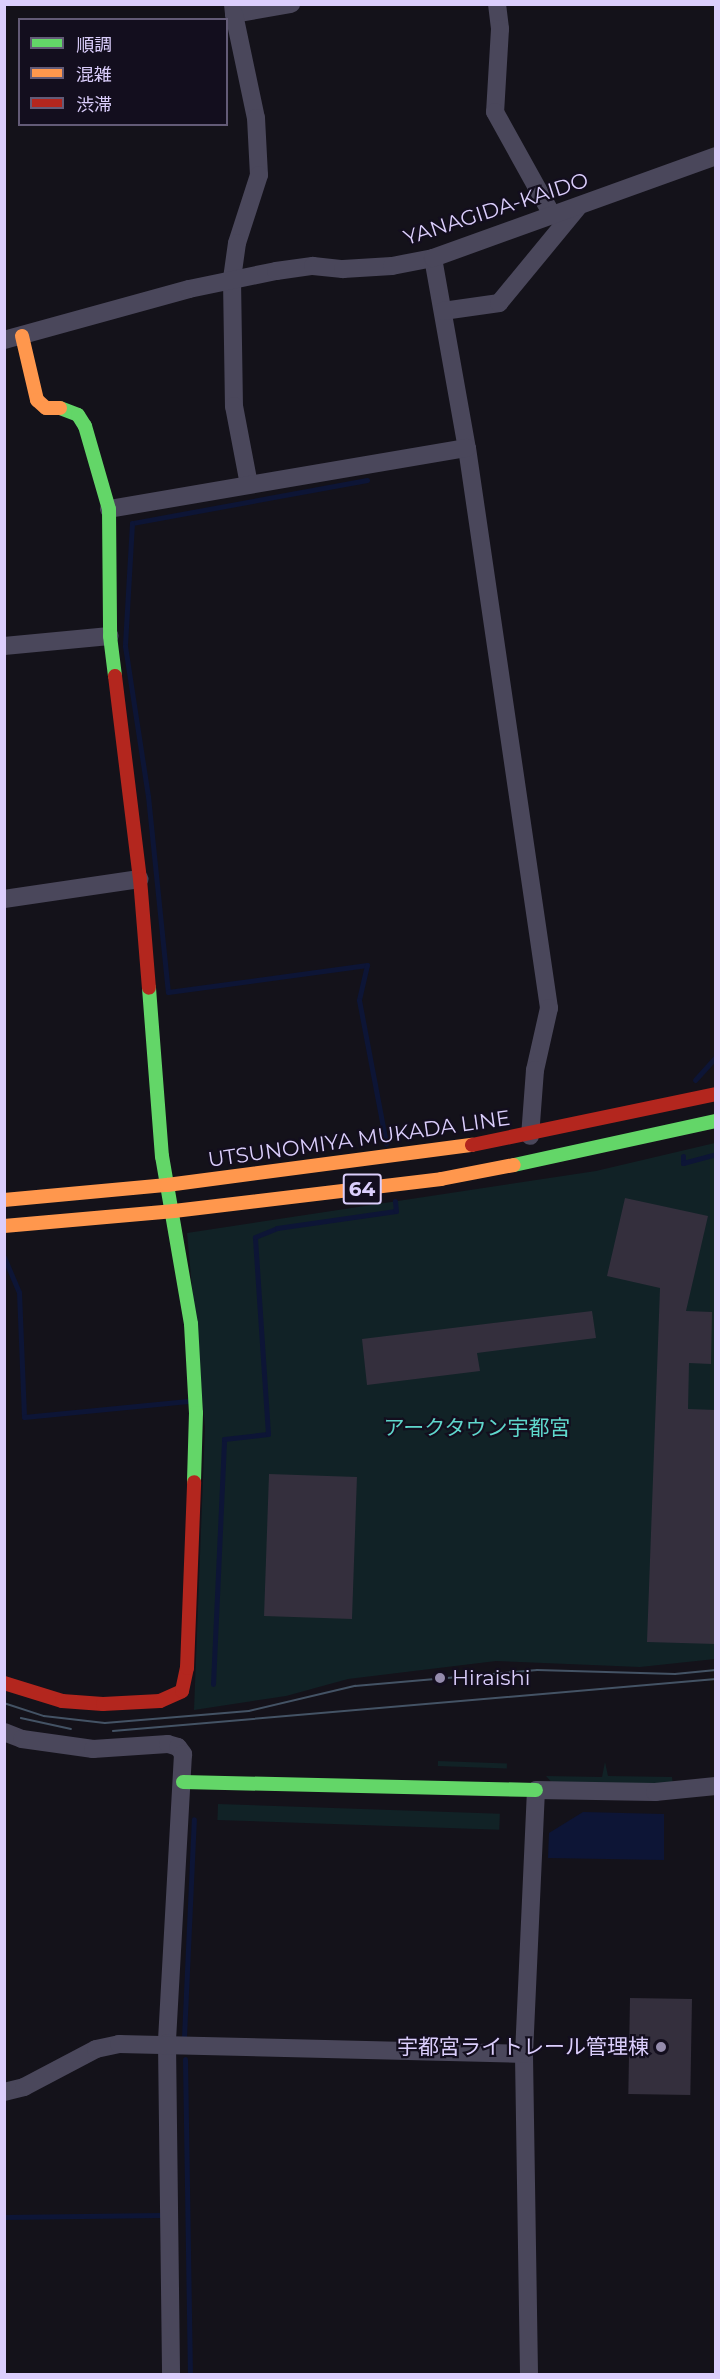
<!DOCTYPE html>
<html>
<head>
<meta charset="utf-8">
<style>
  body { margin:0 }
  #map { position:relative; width:720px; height:2379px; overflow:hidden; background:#14121a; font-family:Montserrat,"Noto Sans JP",sans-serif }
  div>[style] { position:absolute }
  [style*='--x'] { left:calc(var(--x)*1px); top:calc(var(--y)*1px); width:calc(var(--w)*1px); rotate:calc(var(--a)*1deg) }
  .green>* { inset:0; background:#112226; transform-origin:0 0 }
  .water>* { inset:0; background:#0d1536 }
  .stream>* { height:5px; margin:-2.5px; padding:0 2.5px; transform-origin:2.5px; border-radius:2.5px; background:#0d1536 }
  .building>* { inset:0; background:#342f3d; transform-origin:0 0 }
  .street>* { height:18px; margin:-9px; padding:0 9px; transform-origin:9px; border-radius:9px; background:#4a475b }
  .fast>* { height:14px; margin:-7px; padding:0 7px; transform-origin:7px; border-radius:7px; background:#63d668 }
  .slow>* { height:14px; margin:-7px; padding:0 7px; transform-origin:7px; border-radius:7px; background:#ff974d }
  .jam>* { height:14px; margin:-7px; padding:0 7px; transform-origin:7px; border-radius:7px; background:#b3261e }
  .tram>* { height:1.5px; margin:-0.75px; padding:0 0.75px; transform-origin:0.75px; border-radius:0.75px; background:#445365 }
  .dots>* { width:16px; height:16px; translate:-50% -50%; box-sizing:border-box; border:3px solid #130e1e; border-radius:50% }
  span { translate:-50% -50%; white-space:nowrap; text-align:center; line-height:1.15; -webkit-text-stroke:4.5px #130e1e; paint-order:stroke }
  .shield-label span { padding:2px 4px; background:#130e1e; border:2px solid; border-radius:4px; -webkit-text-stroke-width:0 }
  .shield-label { font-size:20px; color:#dbcefc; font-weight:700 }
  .street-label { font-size:21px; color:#dbcefc }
  .park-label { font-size:21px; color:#5fd7cc }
  .poi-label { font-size:21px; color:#dbcefc }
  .left { translate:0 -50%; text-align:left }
  .right { translate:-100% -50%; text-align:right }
  .frame { position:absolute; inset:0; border:6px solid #dbcefc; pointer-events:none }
  .legend { position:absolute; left:18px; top:18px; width:210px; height:108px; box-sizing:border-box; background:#130e1e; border:2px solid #635b77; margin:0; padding:8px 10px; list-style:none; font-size:18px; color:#dbcefc }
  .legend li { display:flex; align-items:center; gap:12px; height:30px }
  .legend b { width:30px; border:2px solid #635b77 }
</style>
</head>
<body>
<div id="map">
  <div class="green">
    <i style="clip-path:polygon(715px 1143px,715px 1659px,640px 1667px,496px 1661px,348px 1679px,286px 1696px,194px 1710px,205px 1427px,187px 1233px,596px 1171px)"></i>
    <i style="left:438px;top:1761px;width:69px;height:5px;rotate:2deg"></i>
    <i style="clip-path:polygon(605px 1762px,608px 1776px,672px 1777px,673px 1786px,555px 1786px,546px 1776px,602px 1777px)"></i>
    <i style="left:218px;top:1804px;width:282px;height:16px;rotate:2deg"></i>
  </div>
  <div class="water">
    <i style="clip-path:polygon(583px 1812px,664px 1814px,664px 1860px,548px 1858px,549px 1833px)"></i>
  </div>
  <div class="stream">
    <i style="--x:367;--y:480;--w:239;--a:169.6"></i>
    <i style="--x:132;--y:523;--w:123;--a:93.3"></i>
    <i style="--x:125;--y:646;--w:152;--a:81.3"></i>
    <i style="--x:148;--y:796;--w:197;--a:84.2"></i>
    <i style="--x:168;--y:992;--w:201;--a:-7.7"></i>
    <i style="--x:367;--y:965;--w:36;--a:103"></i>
    <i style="--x:359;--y:1000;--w:146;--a:79.3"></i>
    <i style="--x:695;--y:1080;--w:31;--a:-48"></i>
    <i style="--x:683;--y:1156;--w:7;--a:90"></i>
    <i style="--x:683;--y:1163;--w:34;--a:-15"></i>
    <i style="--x:4;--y:1257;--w:38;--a:67"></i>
    <i style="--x:19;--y:1292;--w:125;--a:87.7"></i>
    <i style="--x:24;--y:1417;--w:165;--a:-5.6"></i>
    <i style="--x:213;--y:1684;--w:245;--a:-87.4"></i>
    <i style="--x:224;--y:1439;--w:44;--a:-6.5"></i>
    <i style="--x:268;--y:1434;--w:197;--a:-93.8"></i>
    <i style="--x:255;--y:1237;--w:24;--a:-22"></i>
    <i style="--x:277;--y:1228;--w:120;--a:-8.1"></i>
    <i style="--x:396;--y:1211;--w:10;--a:-96"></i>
    <i style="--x:184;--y:2037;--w:218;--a:-87.4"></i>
    <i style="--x:185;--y:2059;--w:315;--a:89.1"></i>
    <i style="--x:4;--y:2217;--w:159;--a:-0.7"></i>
  </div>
  <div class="building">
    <i style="clip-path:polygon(625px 1198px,708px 1216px,686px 1311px,712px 1312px,711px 1364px,689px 1363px,688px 1409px,716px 1410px,716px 1644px,647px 1642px,660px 1288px,607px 1276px)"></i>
    <i style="clip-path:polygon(592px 1311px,596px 1338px,477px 1353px,480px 1371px,367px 1385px,362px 1339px)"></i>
    <i style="left:269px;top:1474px;width:88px;height:142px;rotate:2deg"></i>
    <i style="left:630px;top:1998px;width:62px;height:96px;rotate:1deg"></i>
  </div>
  <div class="street">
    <i style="--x:233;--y:4;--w:10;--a:84"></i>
    <i style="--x:234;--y:14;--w:58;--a:-10"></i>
    <i style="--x:497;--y:4;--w:25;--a:83"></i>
    <i style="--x:500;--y:29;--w:83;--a:93.4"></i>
    <i style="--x:495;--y:112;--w:118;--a:61"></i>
    <i style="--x:234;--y:14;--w:106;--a:78.1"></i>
    <i style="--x:256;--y:118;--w:57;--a:87"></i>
    <i style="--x:259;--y:175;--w:71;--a:107.9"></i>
    <i style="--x:237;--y:243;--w:37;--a:98"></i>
    <i style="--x:232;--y:280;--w:126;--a:89.1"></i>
    <i style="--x:234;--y:406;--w:80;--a:79.2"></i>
    <i style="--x:433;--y:258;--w:193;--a:79.9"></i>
    <i style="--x:467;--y:448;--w:566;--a:81.67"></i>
    <i style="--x:549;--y:1008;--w:64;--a:102.7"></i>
    <i style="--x:535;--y:1070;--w:66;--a:94.3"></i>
    <i style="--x:443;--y:311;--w:57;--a:-8.1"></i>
    <i style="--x:499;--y:303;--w:124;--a:-50.5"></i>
    <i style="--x:4;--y:340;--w:192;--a:-15.4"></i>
    <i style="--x:189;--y:289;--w:89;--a:-11.7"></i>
    <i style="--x:276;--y:271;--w:37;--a:-8"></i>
    <i style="--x:313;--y:266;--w:30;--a:6"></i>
    <i style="--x:343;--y:269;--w:49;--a:-3.5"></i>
    <i style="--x:392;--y:266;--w:42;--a:-11"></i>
    <i style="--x:433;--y:258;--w:301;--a:-19.8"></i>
    <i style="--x:109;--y:509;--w:363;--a:-9.7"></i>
    <i style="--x:4;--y:646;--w:106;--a:-5.4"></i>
    <i style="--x:4;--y:899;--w:137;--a:-8.4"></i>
    <i style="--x:4;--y:1732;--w:19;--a:21"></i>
    <i style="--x:22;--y:1739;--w:72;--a:8"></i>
    <i style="--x:93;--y:1749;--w:75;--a:-3.8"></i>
    <i style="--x:168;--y:1744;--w:10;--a:17"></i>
    <i style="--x:178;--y:1747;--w:9;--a:54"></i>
    <i style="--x:183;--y:1754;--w:289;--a:93.2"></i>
    <i style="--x:167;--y:2043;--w:331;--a:89.3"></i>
    <i style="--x:4;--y:2092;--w:21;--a:-14"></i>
    <i style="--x:24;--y:2087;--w:81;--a:-27.8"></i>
    <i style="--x:96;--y:2049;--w:24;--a:-12"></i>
    <i style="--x:119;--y:2044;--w:405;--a:1.4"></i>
    <i style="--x:529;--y:2374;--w:320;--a:-90.9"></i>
    <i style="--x:524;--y:2054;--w:264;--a:-87.4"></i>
    <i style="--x:536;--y:1790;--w:119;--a:1"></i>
    <i style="--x:655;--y:1792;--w:61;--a:-5.6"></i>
  </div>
  <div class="fast">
    <i style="--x:60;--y:408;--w:19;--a:21"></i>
    <i style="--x:78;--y:415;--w:13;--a:58"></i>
    <i style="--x:85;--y:426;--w:86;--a:73.9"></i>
    <i style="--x:109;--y:509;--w:127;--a:89.5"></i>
    <i style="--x:110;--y:636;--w:40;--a:82.9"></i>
    <i style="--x:149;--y:988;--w:169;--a:85.6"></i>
    <i style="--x:162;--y:1156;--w:170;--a:80.2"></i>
    <i style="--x:191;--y:1324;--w:89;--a:86.8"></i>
    <i style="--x:196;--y:1413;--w:69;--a:91.7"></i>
    <i style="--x:514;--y:1165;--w:207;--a:-12.3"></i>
    <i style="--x:183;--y:1782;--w:353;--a:1.3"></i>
  </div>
  <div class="slow">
    <i style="--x:22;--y:336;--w:66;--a:76.8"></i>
    <i style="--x:37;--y:400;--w:12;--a:42"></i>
    <i style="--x:46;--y:408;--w:14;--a:0"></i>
    <i style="--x:4;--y:1200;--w:164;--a:-5.3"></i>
    <i style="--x:167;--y:1185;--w:308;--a:-7.5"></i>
    <i style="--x:4;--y:1226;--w:171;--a:-5"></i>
    <i style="--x:174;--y:1211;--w:269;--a:-6.8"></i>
    <i style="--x:441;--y:1179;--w:74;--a:-10.9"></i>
  </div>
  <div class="jam">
    <i style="--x:115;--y:676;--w:205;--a:83"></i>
    <i style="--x:140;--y:879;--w:109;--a:85.3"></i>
    <i style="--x:472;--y:1145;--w:249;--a:-11.8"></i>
    <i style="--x:4;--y:1683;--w:61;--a:17.2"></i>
    <i style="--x:62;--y:1701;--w:41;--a:4.2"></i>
    <i style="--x:103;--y:1704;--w:57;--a:-3"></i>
    <i style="--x:160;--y:1701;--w:24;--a:-24"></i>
    <i style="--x:182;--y:1691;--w:24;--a:-78"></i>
    <i style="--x:187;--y:1668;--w:186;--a:-87.8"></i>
  </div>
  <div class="tram">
    <i style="--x:4;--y:1703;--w:42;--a:18"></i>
    <i style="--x:44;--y:1716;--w:61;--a:6.5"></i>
    <i style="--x:105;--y:1723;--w:144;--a:-4.8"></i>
    <i style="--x:249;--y:1711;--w:109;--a:-13.3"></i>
    <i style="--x:355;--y:1686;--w:183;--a:-5"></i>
    <i style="--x:537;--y:1670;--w:138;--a:1.7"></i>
    <i style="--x:675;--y:1674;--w:41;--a:-5.6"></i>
    <i style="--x:21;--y:1718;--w:51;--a:12.4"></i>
    <i style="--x:113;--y:1731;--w:605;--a:-4.93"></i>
  </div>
  <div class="dots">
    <i style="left:440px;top:1678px;background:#958cad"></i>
    <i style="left:661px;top:2047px;background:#958cad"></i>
  </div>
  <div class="shield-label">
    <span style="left:362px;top:1189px">64</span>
  </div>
  <div class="street-label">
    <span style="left:496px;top:209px;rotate:-18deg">YANAGIDA-KAIDO</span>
    <span style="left:359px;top:1139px;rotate:-8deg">UTSUNOMIYA MUKADA LINE</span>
  </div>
  <div class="park-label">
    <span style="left:477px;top:1428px">アークタウン宇都宮</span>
  </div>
  <div class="poi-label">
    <span class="left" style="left:452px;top:1678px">Hiraishi</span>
    <span class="right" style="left:649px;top:2047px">宇都宮ライトレール管理棟</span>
  </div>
  <div class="frame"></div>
  <ul class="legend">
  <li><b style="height:8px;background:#63d668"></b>順調</li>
  <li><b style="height:8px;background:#ff974d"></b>混雑</li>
  <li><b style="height:8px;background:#b3261e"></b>渋滞</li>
  </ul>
</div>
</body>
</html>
